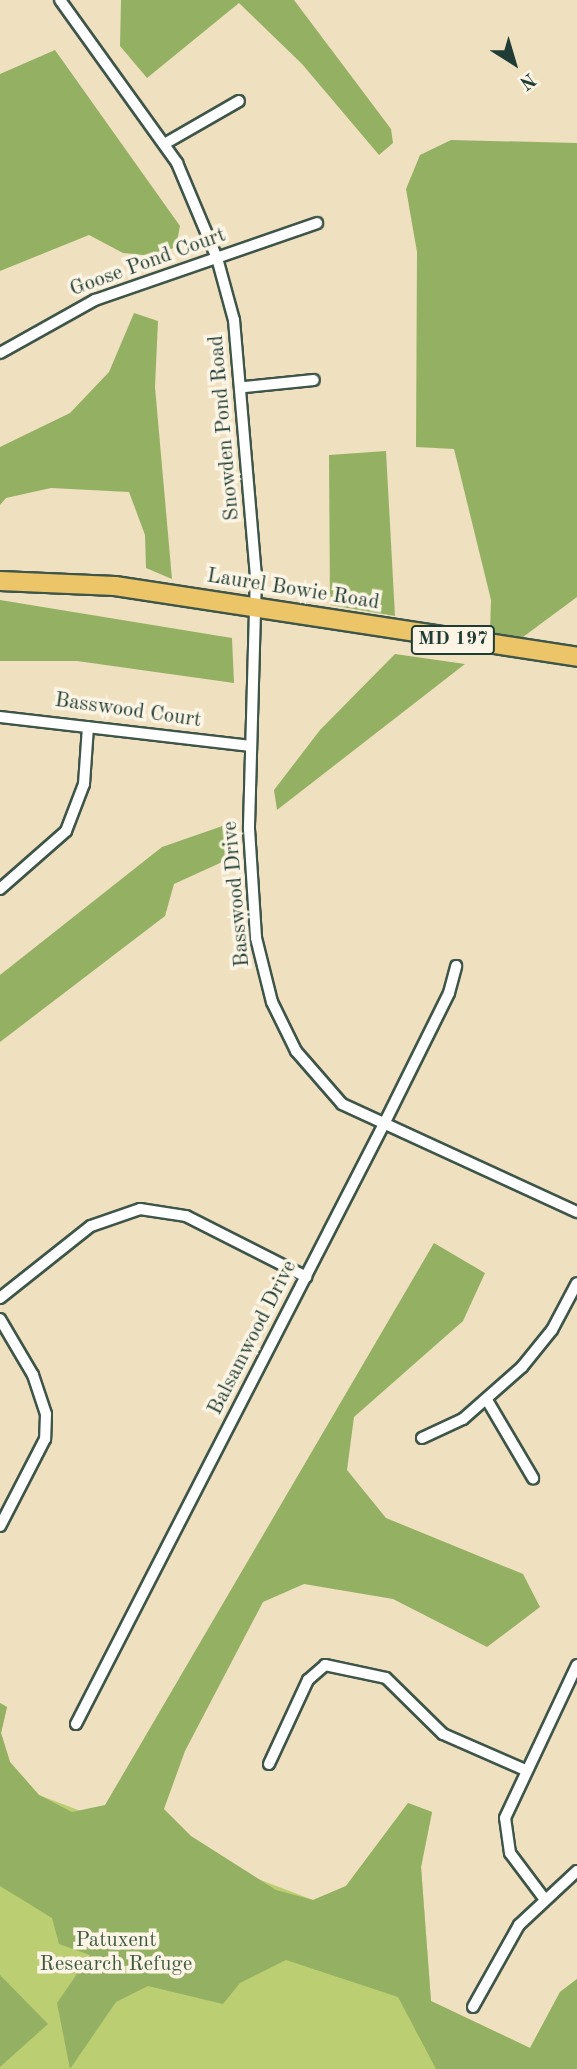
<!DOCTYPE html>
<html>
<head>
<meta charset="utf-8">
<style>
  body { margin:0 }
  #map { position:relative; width:577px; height:2069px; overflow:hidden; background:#efe0c0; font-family:"Old Standard TT",serif }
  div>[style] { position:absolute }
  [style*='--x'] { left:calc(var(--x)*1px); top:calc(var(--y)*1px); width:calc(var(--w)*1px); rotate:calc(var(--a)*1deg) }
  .green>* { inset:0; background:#bbce71 }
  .forest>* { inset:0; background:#94b163 }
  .roads { filter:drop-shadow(2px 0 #3e5549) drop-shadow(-2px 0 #3e5549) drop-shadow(0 2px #3e5549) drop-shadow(0 -2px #3e5549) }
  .minor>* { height:10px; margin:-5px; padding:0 5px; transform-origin:5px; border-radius:5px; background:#fff }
  .primary>* { height:18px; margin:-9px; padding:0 9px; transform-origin:9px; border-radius:9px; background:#ecc569 }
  span { translate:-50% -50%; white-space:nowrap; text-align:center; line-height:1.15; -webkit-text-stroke:7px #fcf5e5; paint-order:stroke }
  .shield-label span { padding:2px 5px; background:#fcf5e5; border:2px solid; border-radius:5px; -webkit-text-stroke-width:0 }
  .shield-label { font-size:19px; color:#1f3d34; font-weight:700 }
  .street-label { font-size:21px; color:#1f3d34 }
  .park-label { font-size:21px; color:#3e5a40 }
  .north { position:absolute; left:479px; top:28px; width:70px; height:70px; -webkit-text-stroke:5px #fcf5e5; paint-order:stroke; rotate:143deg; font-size:19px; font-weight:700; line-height:28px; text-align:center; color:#1f3d34 }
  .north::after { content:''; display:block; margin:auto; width:24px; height:32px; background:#1f3d34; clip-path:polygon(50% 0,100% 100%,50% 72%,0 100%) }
</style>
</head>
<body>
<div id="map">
  <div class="green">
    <i style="clip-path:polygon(0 1703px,7px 1707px,1px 1733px,10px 1762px,39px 1795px,313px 1900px,346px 1886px,408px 1803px,432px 1812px,421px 1867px,431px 2001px,530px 2048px,560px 1992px,577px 1979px,577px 2069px,0 2069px)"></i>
  </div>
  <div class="forest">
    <i style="clip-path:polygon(121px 0,294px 0,391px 129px,393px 143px,379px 155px,302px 64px,239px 3px,147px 78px,120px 46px)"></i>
    <i style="clip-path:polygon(55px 50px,180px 226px,176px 247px,153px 256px,123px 253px,89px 235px,0 271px,0 74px)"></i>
    <i style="clip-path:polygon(451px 140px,577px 143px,577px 597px,523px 637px,490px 632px,491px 600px,454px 449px,416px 447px,417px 252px,406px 189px,420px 155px)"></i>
    <i style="clip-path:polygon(134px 313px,158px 321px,155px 387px,172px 579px,146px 568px,145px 535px,129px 492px,51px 488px,6px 498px,0 505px,0 447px,70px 413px,109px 372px)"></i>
    <i style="clip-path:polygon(386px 451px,395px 616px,330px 605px,329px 455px)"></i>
    <i style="clip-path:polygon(0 600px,232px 638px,234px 683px,77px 661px,0 661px)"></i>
    <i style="clip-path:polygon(395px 654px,465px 664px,277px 810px,274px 790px,320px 730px)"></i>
    <i style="clip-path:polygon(234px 822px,231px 858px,174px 884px,165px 916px,0 1042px,0 975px,162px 847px)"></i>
    <i style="clip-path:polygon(434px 1243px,485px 1273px,463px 1321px,354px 1417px,347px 1470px,386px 1518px,523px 1574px,540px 1607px,487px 1647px,393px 1599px,304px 1584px,263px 1602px,185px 1751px,164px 1809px,191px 1836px,276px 1890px,313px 1900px,346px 1886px,408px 1803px,432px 1812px,421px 1867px,431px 2001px,530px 2048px,560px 1992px,577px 1979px,577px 2069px,436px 2069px,398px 1997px,286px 1960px,240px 1983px,223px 2004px,148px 1986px,116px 2002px,70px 2069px,57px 2003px,90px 1955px,59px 1944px,52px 1918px,0 1886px,0 1703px,7px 1707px,1px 1733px,10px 1762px,39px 1795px,72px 1812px,105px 1805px)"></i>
    <i style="clip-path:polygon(0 1975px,48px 2024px,0 2067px)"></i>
  </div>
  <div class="roads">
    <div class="minor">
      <i style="--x:60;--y:0;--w:201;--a:54.3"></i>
      <i style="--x:177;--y:163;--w:103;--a:67.2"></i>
      <i style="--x:217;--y:258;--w:64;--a:74.7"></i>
      <i style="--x:234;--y:320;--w:256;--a:85.1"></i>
      <i style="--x:256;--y:575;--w:254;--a:91.6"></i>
      <i style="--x:249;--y:829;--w:109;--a:86.3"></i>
      <i style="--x:256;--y:938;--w:66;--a:76"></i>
      <i style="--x:272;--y:1002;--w:55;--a:63.9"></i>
      <i style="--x:296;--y:1051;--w:70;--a:49"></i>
      <i style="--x:342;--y:1104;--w:259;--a:24.7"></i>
      <i style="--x:166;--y:143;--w:84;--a:-29.9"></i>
      <i style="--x:0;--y:353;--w:109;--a:-29.2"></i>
      <i style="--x:95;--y:300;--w:235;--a:-19.1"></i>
      <i style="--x:245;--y:387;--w:69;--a:-5.8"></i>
      <i style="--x:0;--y:717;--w:252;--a:6.6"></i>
      <i style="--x:0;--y:889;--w:88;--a:-41.3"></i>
      <i style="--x:66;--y:831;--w:50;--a:-69"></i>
      <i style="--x:84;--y:784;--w:57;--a:-86"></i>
      <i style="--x:0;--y:1298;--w:116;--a:-38.4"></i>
      <i style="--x:91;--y:1226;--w:52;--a:-19.1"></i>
      <i style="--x:140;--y:1209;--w:47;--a:8.7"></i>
      <i style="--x:186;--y:1216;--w:135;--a:26.9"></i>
      <i style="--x:0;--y:1319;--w:65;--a:59.5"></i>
      <i style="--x:33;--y:1375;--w:41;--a:71.6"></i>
      <i style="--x:46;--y:1414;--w:25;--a:92"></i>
      <i style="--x:45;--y:1439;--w:98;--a:117.3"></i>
      <i style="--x:487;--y:1400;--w:91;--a:59.5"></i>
      <i style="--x:422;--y:1438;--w:45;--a:-24.9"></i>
      <i style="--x:463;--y:1419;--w:79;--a:-41.4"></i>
      <i style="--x:522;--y:1367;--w:48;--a:-51"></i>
      <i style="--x:552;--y:1330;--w:53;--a:-62"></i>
      <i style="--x:76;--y:1724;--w:674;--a:-62.83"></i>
      <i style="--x:384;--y:1124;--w:146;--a:-63.6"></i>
      <i style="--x:449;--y:993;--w:28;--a:-75"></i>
      <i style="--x:269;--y:1764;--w:93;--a:-65.1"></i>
      <i style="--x:308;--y:1680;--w:23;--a:-41"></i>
      <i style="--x:325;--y:1665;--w:62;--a:12"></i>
      <i style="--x:386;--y:1678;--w:80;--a:44.5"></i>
      <i style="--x:443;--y:1734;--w:87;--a:23.6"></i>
      <i style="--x:543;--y:1897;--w:55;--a:-126.9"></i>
      <i style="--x:510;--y:1853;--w:35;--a:-98"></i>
      <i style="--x:505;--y:1818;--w:169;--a:-64.8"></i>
      <i style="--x:473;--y:2007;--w:94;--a:-60.7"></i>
      <i style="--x:519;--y:1925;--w:79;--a:-43"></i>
    </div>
    <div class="primary">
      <i style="--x:0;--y:581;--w:115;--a:2.5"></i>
      <i style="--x:115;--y:586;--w:467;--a:8.7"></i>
    </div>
  </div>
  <div class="shield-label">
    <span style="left:453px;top:640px">MD 197</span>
  </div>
  <div class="street-label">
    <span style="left:148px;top:263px;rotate:-20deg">Goose Pond Court</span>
    <span style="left:225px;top:428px;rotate:-95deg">Snowden Pond Road</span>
    <span style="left:293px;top:590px;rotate:9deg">Laurel Bowie Road</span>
    <span style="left:128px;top:711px;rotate:8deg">Basswood Court</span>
    <span style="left:237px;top:894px;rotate:-95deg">Basswood Drive</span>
    <span style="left:253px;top:1338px;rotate:-63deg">Balsamwood Drive</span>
  </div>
  <div class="park-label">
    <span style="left:116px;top:1953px">Patuxent<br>Research Refuge</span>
  </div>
  <div class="north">N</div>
</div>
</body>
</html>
